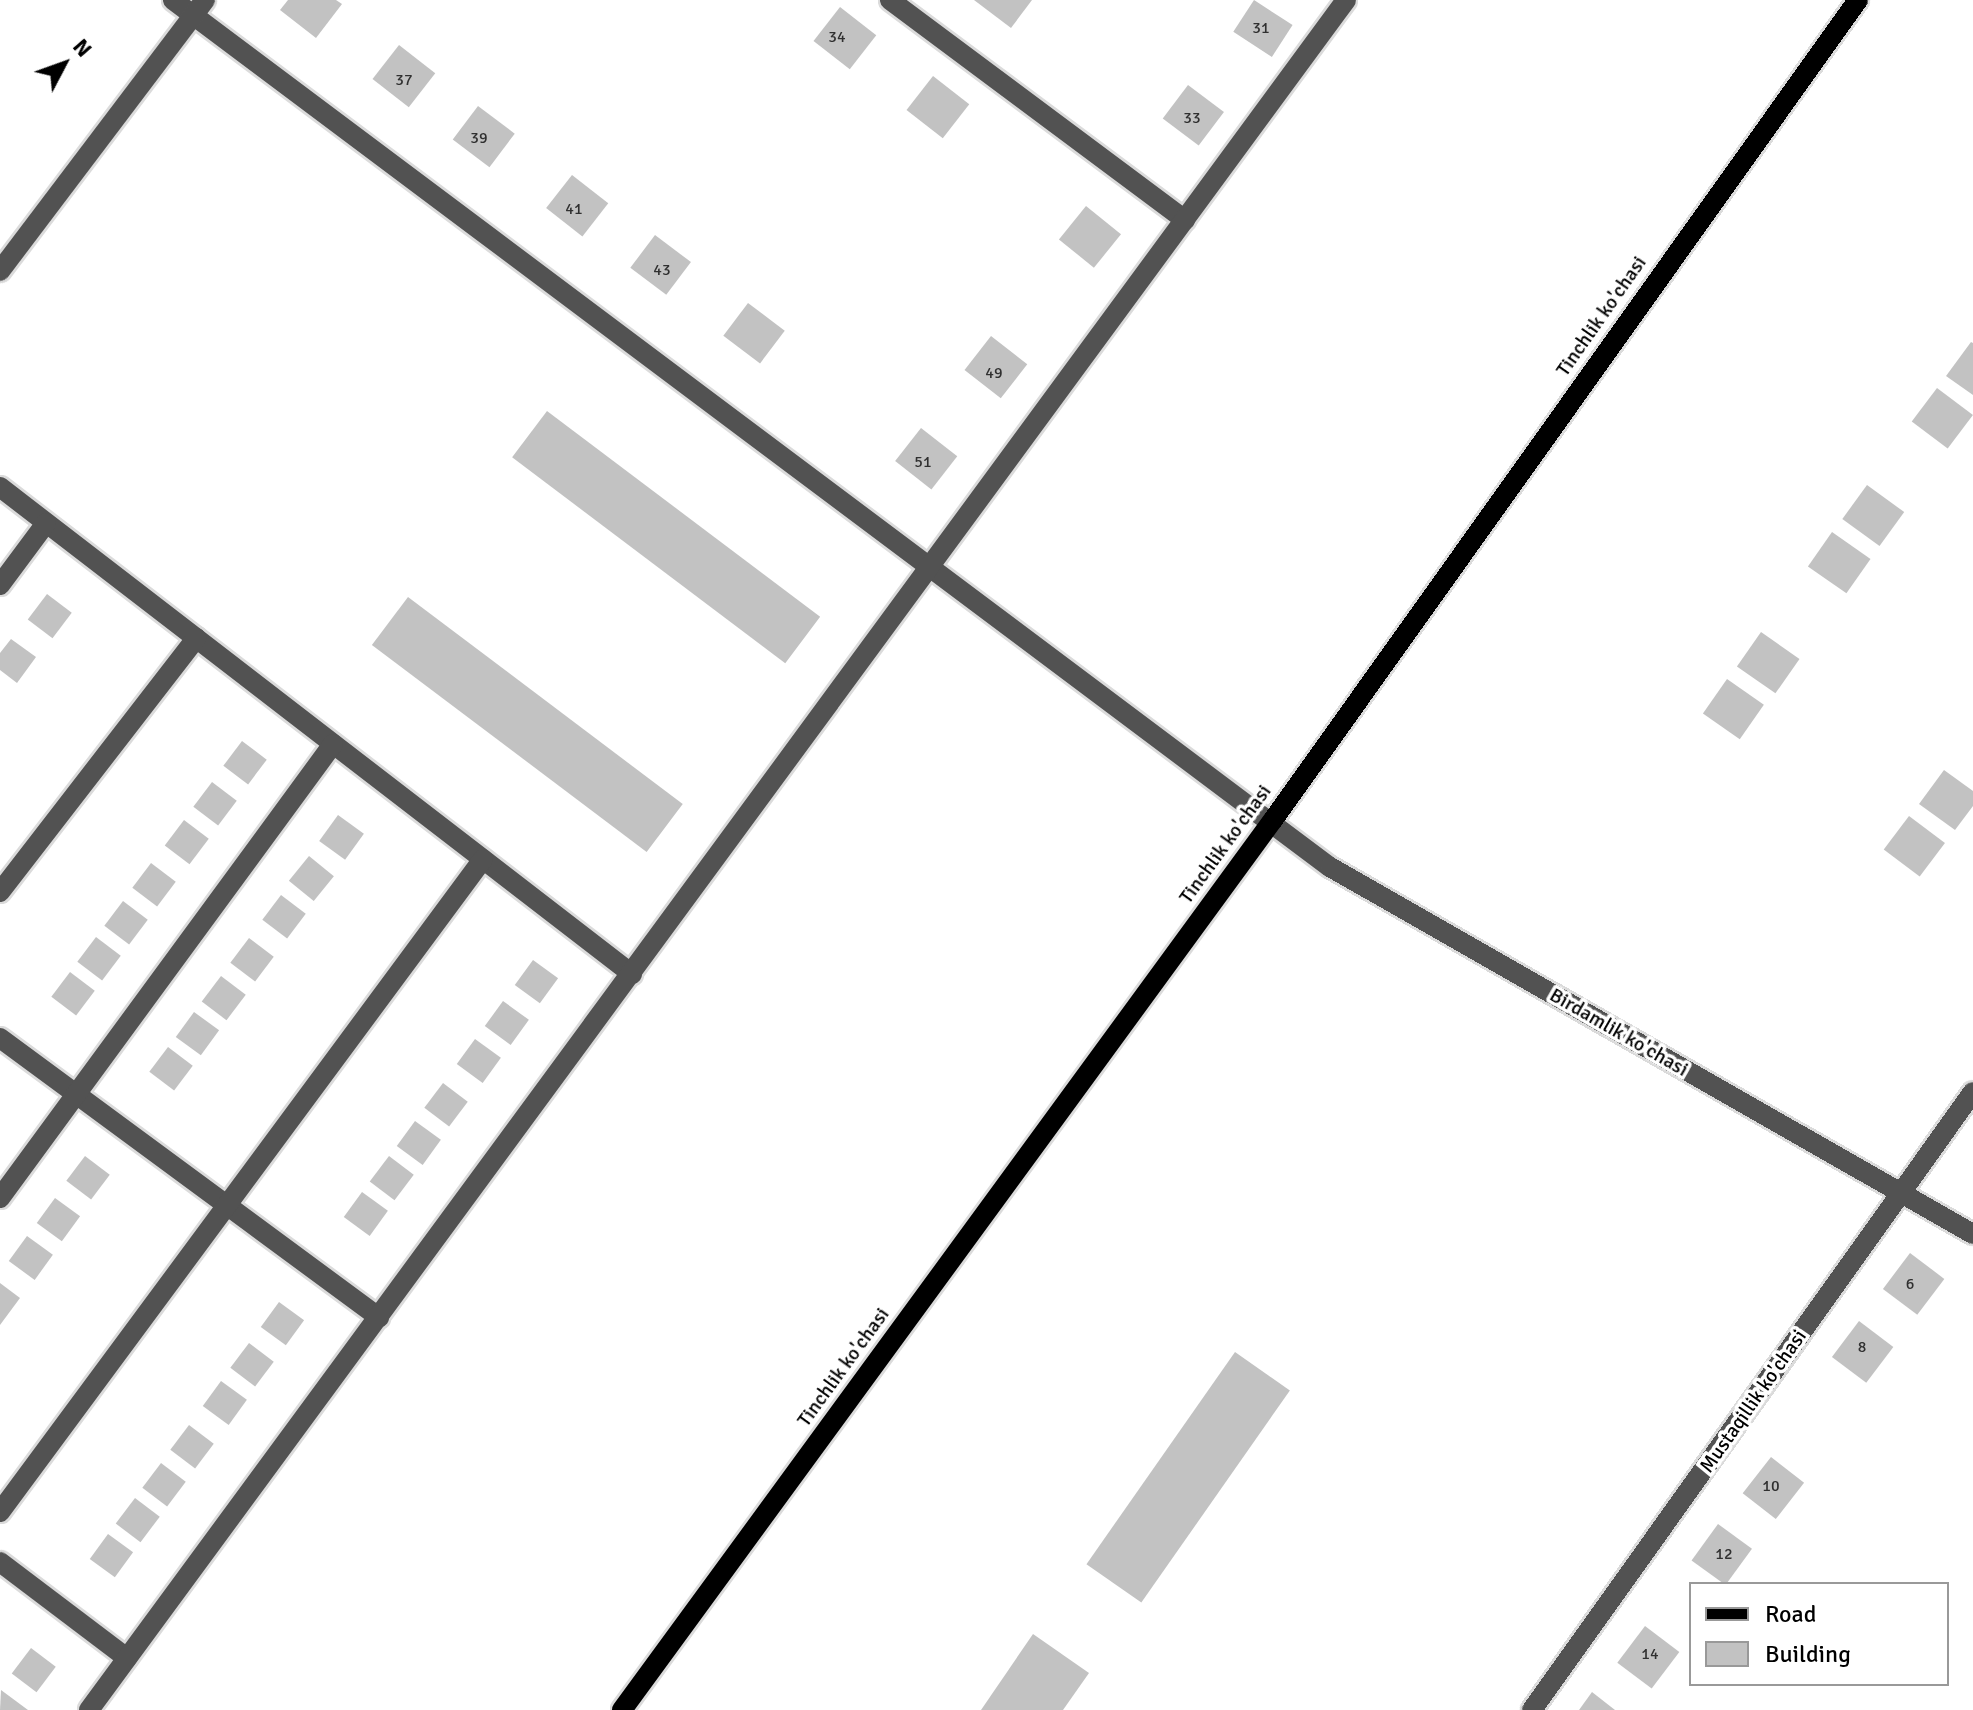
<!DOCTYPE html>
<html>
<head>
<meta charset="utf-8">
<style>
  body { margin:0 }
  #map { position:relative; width:1973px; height:1710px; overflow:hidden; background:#fff; font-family:Signika,sans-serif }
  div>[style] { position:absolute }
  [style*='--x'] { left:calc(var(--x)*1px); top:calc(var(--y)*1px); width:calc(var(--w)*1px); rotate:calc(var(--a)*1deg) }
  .building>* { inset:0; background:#c2c2c2; transform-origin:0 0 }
  .roads { filter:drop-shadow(2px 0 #dbdbdb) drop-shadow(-2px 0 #dbdbdb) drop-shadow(0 2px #dbdbdb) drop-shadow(0 -2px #dbdbdb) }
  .minor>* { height:20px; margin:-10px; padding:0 10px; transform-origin:10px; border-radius:10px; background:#525252 }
  .major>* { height:20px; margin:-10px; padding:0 10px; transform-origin:10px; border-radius:10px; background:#000 }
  span { translate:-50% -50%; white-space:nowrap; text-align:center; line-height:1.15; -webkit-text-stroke:7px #fff; paint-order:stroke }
  .number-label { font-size:16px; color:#303030 }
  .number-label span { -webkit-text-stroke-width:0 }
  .street-label { font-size:20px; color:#000 }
  .legend { position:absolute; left:1689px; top:1582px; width:260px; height:104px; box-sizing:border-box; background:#fff; border:2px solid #999; margin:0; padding:10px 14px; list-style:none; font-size:24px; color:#000 }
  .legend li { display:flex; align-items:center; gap:16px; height:40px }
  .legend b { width:40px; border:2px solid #999 }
  .north { position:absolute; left:24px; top:24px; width:80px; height:80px; -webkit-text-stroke:6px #fff; paint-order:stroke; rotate:49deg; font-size:22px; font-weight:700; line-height:32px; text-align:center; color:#000 }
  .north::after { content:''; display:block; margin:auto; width:28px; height:36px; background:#000; clip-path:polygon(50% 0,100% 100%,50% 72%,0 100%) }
</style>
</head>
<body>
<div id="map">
  <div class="building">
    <i style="clip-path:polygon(288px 0,336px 0,342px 4px,316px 38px,280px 10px)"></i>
    <i style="clip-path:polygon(974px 0,1032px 0,1011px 28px)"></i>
    <i style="left:1254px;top:0;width:46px;height:38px;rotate:33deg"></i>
    <i style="left:840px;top:7px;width:46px;height:43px;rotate:38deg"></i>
    <i style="left:399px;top:45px;width:46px;height:43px;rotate:38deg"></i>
    <i style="left:933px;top:76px;width:46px;height:43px;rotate:38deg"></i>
    <i style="left:1188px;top:85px;width:45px;height:42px;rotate:37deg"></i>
    <i style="left:478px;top:106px;width:46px;height:42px;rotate:37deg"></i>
    <i style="left:572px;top:175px;width:46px;height:42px;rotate:38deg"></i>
    <i style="left:1086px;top:206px;width:45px;height:43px;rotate:39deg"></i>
    <i style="left:655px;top:235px;width:45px;height:41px;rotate:37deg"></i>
    <i style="left:748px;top:303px;width:46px;height:41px;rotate:37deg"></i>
    <i style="left:991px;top:336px;width:46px;height:43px;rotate:38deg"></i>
    <i style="clip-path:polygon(1971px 342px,1973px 343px,1973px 395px,1946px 376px)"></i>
    <i style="left:1937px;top:388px;width:45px;height:42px;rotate:37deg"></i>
    <i style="left:547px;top:411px;width:342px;height:58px;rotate:37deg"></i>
    <i style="left:921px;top:428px;width:46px;height:42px;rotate:38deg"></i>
    <i style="left:1867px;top:485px;width:46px;height:42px;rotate:36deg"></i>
    <i style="left:1832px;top:532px;width:47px;height:42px;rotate:35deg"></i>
    <i style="left:47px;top:594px;width:31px;height:32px;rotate:37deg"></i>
    <i style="left:408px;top:597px;width:344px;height:60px;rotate:37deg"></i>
    <i style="left:1761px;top:632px;width:47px;height:42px;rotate:35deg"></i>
    <i style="clip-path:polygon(11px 639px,36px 657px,17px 683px,0 670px,0 653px)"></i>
    <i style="left:1727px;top:679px;width:45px;height:42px;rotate:35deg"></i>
    <i style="left:242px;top:741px;width:31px;height:31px;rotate:37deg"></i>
    <i style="clip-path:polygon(1944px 770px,1973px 791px,1973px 806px,1955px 830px,1919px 804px)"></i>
    <i style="left:212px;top:782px;width:31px;height:31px;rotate:37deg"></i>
    <i style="left:338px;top:815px;width:32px;height:32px;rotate:36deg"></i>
    <i style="left:1909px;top:816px;width:45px;height:42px;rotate:37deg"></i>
    <i style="left:184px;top:820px;width:31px;height:32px;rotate:37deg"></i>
    <i style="left:309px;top:856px;width:32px;height:32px;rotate:39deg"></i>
    <i style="left:151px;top:863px;width:31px;height:31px;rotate:37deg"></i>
    <i style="left:281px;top:895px;width:31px;height:31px;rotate:37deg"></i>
    <i style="left:123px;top:901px;width:31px;height:31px;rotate:37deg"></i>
    <i style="left:96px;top:937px;width:31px;height:31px;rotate:37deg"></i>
    <i style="left:249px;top:938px;width:31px;height:31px;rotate:37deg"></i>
    <i style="left:533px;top:960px;width:31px;height:31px;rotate:36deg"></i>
    <i style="left:70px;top:972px;width:31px;height:31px;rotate:37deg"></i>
    <i style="left:221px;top:976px;width:31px;height:32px;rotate:37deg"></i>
    <i style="left:503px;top:1001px;width:32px;height:31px;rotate:36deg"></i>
    <i style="left:194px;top:1012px;width:31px;height:31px;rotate:36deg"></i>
    <i style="left:475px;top:1039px;width:32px;height:31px;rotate:36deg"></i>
    <i style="left:168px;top:1047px;width:31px;height:31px;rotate:37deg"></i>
    <i style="left:443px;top:1083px;width:31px;height:31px;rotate:37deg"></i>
    <i style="left:415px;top:1121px;width:32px;height:31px;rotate:36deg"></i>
    <i style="left:85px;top:1156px;width:31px;height:31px;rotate:37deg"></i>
    <i style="left:389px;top:1156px;width:31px;height:32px;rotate:37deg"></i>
    <i style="left:362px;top:1192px;width:32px;height:31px;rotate:36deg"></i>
    <i style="left:55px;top:1198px;width:31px;height:31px;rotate:36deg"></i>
    <i style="left:27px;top:1236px;width:32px;height:31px;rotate:36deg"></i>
    <i style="left:1910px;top:1253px;width:43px;height:45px;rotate:37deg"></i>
    <i style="clip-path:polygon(0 1283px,20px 1298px,0 1325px)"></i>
    <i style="left:279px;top:1302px;width:31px;height:31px;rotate:36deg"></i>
    <i style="left:1859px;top:1321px;width:43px;height:45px;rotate:37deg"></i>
    <i style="left:249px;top:1343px;width:31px;height:31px;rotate:37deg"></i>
    <i style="left:1235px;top:1352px;width:67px;height:259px;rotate:35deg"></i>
    <i style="left:221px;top:1381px;width:32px;height:31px;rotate:36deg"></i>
    <i style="left:189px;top:1425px;width:31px;height:31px;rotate:37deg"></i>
    <i style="left:1771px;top:1457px;width:42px;height:46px;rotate:38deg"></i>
    <i style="left:161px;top:1463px;width:31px;height:31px;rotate:37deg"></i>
    <i style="left:135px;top:1498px;width:31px;height:32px;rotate:37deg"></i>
    <i style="left:1718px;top:1524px;width:42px;height:45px;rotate:36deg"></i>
    <i style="left:108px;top:1534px;width:31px;height:31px;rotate:36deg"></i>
    <i style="left:1645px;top:1626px;width:43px;height:46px;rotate:37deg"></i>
    <i style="clip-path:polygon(1033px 1634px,1089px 1673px,1063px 1710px,981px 1710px)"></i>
    <i style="left:31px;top:1648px;width:31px;height:32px;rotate:37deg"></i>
    <i style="clip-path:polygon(1px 1690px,28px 1710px,0 1710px)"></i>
    <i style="clip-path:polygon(1592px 1692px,1615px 1710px,1579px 1710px)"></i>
  </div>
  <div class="roads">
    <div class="minor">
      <i style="--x:173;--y:0;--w:1446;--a:36.85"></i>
      <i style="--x:1330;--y:867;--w:740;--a:29.72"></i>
      <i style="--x:890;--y:0;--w:368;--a:36.7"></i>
      <i style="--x:0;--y:271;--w:340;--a:-52.9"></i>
      <i style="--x:0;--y:487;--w:798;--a:37.62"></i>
      <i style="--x:0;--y:585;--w:77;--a:-53.4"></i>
      <i style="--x:0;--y:892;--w:321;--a:-52.3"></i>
      <i style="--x:0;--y:1038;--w:471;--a:36.4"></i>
      <i style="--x:0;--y:1198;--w:563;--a:-53.74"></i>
      <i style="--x:0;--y:1512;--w:812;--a:-53.51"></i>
      <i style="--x:0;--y:1562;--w:159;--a:37.1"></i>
      <i style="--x:89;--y:1710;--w:2122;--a:-53.68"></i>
      <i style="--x:1532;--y:1710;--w:759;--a:-54.49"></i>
    </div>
    <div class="major">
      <i style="--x:622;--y:1710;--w:1103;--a:-53.82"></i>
      <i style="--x:1273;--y:820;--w:1007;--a:-54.5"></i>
    </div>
  </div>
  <div class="number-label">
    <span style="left:1261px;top:28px">31</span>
    <span style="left:837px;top:37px">34</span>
    <span style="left:404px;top:80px">37</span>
    <span style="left:1192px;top:118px">33</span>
    <span style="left:479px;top:138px">39</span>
    <span style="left:574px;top:209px">41</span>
    <span style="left:662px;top:270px">43</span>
    <span style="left:994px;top:373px">49</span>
    <span style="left:923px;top:462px">51</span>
    <span style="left:1910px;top:1284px">6</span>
    <span style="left:1862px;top:1347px">8</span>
    <span style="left:1771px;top:1486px">10</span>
    <span style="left:1724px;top:1554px">12</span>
    <span style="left:1650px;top:1654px">14</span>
  </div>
  <div class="street-label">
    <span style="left:1601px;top:316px;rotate:-55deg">Tinchlik ko'chasi</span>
    <span style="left:1225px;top:844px;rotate:-54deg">Tinchlik ko'chasi</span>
    <span style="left:1619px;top:1032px;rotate:30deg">Birdamlik ko'chasi</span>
    <span style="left:843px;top:1367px;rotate:-54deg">Tinchlik ko'chasi</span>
    <span style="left:1753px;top:1401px;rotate:-55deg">Mustaqillik ko'chasi</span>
  </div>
  <ul class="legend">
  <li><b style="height:10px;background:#000"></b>Road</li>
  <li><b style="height:22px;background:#c2c2c2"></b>Building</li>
  </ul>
  <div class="north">N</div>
</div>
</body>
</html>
